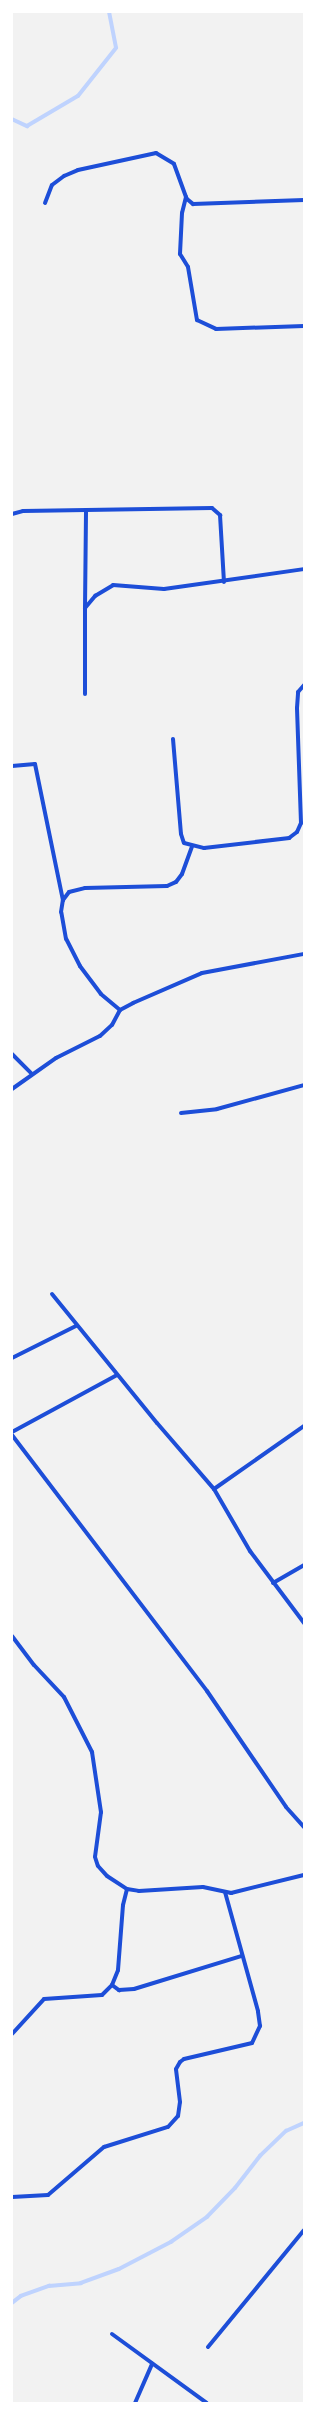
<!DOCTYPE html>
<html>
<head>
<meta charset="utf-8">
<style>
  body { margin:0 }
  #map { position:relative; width:316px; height:2415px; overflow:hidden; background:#f2f2f2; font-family:"Crimson Pro",serif }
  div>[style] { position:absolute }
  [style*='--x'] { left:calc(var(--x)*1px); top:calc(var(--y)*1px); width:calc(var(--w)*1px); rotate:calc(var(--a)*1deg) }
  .stream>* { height:3.5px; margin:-1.75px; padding:0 1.75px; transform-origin:1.75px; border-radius:1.75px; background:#bfd3fe }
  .minor>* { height:4px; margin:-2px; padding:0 2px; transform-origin:2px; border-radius:2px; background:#1d4ed8 }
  span { translate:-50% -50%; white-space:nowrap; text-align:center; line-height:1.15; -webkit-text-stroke:4px #fff; paint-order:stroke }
  .frame { position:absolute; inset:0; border:13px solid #fff; pointer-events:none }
</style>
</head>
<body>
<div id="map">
  <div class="stream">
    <i style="--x:12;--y:119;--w:17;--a:25"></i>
    <i style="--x:27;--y:126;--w:59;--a:-30.5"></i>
    <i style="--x:78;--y:96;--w:61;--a:-51.6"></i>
    <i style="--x:116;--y:48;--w:37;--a:-101"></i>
    <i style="--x:12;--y:2303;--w:11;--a:-38"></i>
    <i style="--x:21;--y:2296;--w:30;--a:-20"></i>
    <i style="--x:49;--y:2286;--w:32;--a:-5"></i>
    <i style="--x:81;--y:2283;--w:40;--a:-20.2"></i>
    <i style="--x:119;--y:2269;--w:59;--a:-27.4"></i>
    <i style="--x:171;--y:2242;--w:44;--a:-34.8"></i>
    <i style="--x:207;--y:2217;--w:40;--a:-46"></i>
    <i style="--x:235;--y:2188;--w:41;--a:-52"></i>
    <i style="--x:260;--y:2156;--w:36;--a:-44"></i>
    <i style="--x:286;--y:2131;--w:20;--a:-24"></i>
  </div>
  <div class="minor">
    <i style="--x:186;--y:197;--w:16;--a:104"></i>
    <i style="--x:182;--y:213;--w:41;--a:92.8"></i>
    <i style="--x:180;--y:254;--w:15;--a:58"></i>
    <i style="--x:188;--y:267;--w:54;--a:80.4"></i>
    <i style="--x:197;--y:320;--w:21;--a:25"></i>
    <i style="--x:216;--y:329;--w:88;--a:-2"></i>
    <i style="--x:45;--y:203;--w:19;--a:-69"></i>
    <i style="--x:52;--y:185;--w:15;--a:-37"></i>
    <i style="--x:64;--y:176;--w:15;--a:-23"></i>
    <i style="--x:78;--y:170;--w:80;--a:-12.3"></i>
    <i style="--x:156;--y:153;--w:21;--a:31"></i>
    <i style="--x:174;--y:164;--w:37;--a:70"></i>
    <i style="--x:187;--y:199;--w:8;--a:40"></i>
    <i style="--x:193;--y:204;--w:111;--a:-2.1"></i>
    <i style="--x:12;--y:514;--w:11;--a:-15"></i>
    <i style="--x:23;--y:511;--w:189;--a:-0.9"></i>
    <i style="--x:212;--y:508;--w:11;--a:41"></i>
    <i style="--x:220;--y:515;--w:67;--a:86.6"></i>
    <i style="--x:85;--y:608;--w:98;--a:-89.4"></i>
    <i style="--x:85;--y:694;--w:86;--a:-90"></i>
    <i style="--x:85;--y:608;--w:16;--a:-50"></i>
    <i style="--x:95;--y:596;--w:21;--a:-31"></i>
    <i style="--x:113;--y:585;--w:51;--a:4.5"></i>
    <i style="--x:164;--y:589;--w:141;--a:-8.1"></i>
    <i style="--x:173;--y:739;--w:95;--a:85.2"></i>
    <i style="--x:181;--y:834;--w:9;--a:72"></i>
    <i style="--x:184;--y:843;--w:21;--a:14"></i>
    <i style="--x:204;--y:848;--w:86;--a:-6.7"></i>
    <i style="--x:289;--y:838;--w:10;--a:-37"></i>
    <i style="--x:297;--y:832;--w:10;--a:-66"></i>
    <i style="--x:301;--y:823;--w:115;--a:-92"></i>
    <i style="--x:297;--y:708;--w:16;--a:-86"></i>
    <i style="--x:298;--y:692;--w:9;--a:-49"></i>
    <i style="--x:12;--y:766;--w:23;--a:-5"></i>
    <i style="--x:35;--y:764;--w:139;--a:78.4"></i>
    <i style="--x:120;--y:1010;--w:25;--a:-140"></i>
    <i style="--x:101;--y:994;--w:35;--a:-127"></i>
    <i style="--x:80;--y:966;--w:30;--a:-117"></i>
    <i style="--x:66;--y:939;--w:27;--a:-100"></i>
    <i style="--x:61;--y:912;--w:12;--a:-81"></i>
    <i style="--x:63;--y:900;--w:10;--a:-53"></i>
    <i style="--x:69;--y:892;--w:16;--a:-14"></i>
    <i style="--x:85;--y:888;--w:82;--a:-1.4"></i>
    <i style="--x:167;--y:886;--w:10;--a:-24"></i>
    <i style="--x:176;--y:882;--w:10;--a:-53"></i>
    <i style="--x:182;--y:874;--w:29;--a:-70"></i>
    <i style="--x:12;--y:1054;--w:27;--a:45"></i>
    <i style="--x:12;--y:1089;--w:54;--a:-35.2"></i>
    <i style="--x:56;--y:1058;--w:49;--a:-26.6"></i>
    <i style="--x:100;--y:1036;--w:16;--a:-43"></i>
    <i style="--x:112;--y:1025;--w:17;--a:-62"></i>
    <i style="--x:120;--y:1010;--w:15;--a:-28"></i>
    <i style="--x:133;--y:1003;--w:75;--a:-23.5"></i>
    <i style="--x:202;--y:973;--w:104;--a:-10.6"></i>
    <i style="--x:181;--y:1113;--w:36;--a:-6"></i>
    <i style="--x:217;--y:1109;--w:90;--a:-15.4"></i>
    <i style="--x:52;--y:1294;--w:166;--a:50.9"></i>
    <i style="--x:157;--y:1423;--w:87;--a:49.2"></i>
    <i style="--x:214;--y:1489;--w:72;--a:59.9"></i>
    <i style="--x:250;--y:1551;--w:90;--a:53.1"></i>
    <i style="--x:12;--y:1358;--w:72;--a:-26.6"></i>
    <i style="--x:12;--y:1432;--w:119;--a:-28.5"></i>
    <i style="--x:12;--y:1435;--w:322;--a:52.7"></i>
    <i style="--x:207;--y:1691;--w:140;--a:55.7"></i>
    <i style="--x:286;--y:1807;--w:27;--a:48"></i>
    <i style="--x:214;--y:1489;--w:110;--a:-35"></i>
    <i style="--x:273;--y:1583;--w:36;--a:-30"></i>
    <i style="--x:12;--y:1636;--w:36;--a:53"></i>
    <i style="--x:34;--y:1665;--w:44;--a:46.8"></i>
    <i style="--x:64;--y:1697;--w:62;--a:63"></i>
    <i style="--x:92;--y:1752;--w:61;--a:81.5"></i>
    <i style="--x:101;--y:1812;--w:45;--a:97.6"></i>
    <i style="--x:95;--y:1857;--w:9;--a:72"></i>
    <i style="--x:98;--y:1866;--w:13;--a:48"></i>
    <i style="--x:107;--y:1876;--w:24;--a:33"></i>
    <i style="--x:127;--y:1889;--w:12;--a:9"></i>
    <i style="--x:139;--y:1891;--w:64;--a:-3.6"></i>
    <i style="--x:203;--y:1887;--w:29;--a:12"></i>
    <i style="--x:231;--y:1893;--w:75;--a:-13.9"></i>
    <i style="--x:112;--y:1985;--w:9;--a:36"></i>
    <i style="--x:119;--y:1990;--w:15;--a:-4"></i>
    <i style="--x:134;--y:1989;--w:112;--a:-17.1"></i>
    <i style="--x:12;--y:2034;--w:47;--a:-47.6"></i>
    <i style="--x:44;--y:1999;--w:58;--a:-3.9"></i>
    <i style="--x:102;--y:1995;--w:14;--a:-45"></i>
    <i style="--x:112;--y:1985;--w:16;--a:-68"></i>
    <i style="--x:118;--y:1970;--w:65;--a:-85.6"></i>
    <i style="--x:123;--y:1905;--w:16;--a:-76"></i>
    <i style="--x:12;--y:2197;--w:36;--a:-3"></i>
    <i style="--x:48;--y:2195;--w:74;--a:-40.6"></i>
    <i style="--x:104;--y:2147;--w:67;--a:-17.4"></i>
    <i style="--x:168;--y:2127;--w:15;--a:-48"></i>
    <i style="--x:178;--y:2116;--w:14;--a:-82"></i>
    <i style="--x:180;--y:2102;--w:33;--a:-97"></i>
    <i style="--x:176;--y:2069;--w:8;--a:-60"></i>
    <i style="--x:180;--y:2062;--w:5;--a:-37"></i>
    <i style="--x:184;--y:2059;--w:70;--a:-13.2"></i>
    <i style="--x:252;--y:2043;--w:19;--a:-65"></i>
    <i style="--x:260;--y:2026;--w:15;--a:-98"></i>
    <i style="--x:258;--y:2011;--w:123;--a:-105.5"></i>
    <i style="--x:112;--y:2334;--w:117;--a:36"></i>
    <i style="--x:208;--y:2347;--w:151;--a:-50.6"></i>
    <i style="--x:135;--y:2403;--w:43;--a:-66.4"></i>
  </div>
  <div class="frame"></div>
</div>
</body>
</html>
